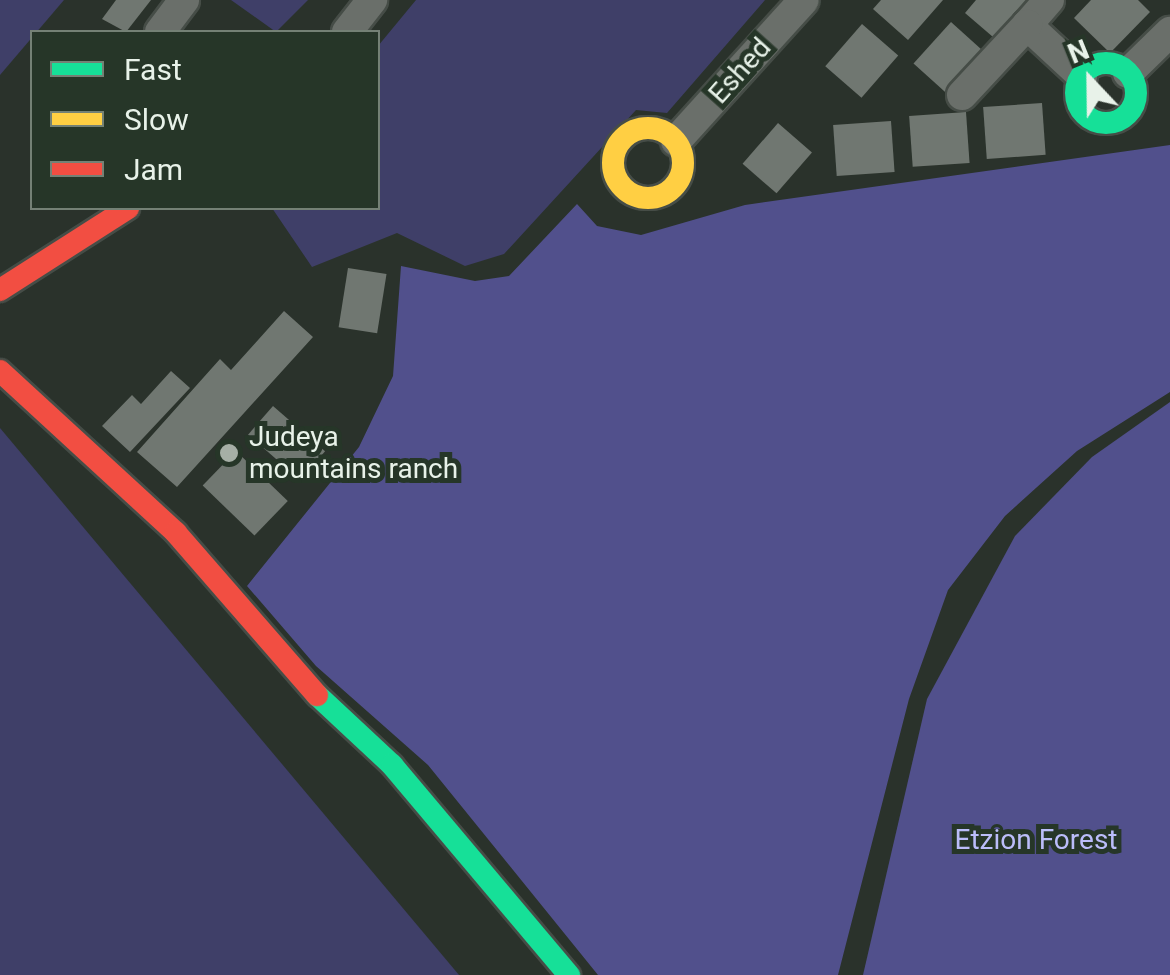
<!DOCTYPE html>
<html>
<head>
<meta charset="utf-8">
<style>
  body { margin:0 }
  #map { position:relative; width:1170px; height:975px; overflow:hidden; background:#2a322b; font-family:Roboto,sans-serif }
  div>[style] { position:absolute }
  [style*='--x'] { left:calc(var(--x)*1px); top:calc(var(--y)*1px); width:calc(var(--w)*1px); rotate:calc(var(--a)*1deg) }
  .green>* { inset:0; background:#3f3f68 }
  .forest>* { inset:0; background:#51508c }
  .building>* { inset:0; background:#707771; transform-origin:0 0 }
  .roads { filter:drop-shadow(2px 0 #464d47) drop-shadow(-2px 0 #464d47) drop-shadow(0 2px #464d47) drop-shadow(0 -2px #464d47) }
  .street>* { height:30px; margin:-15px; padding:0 15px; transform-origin:15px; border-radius:15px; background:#6a6f6a }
  .fast>* { height:22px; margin:-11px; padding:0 11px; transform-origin:11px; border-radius:11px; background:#16e098 }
  .fast>.ring { margin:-11px; padding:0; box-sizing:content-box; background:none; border:22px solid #16e098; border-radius:50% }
  .slow>* { height:22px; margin:-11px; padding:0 11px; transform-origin:11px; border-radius:11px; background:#ffcf43 }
  .slow>.ring { margin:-11px; padding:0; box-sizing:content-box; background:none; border:22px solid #ffcf43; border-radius:50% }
  .jam>* { height:22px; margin:-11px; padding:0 11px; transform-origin:11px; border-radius:11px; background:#f24e42 }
  .dots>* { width:28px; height:28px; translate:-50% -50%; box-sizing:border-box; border:5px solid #263628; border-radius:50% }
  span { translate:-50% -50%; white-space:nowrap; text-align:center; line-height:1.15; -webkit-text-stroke:10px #263628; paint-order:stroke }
  .street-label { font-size:28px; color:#e8f2e9 }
  .poi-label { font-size:28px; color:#e8f2e9 }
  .left { translate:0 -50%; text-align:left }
  .park-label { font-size:28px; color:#bbbdfa }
  .legend { position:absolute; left:30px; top:30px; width:350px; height:180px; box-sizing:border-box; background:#263628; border:2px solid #748175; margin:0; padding:12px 18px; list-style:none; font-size:30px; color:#e8f2e9 }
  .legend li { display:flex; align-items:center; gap:20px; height:50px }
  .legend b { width:50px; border:2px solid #748175 }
  .north { position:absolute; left:1040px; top:30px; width:100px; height:100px; -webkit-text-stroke:8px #263628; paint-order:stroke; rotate:338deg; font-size:28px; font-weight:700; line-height:40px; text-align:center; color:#e8f2e9 }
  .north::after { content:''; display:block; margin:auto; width:35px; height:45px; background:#e8f2e9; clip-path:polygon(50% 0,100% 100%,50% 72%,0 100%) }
</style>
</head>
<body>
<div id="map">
  <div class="green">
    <i style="clip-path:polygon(0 0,64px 0,0 75px)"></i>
    <i style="clip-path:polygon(231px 0,308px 0,276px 32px)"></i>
    <i style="clip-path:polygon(416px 0,765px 0,667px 113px,636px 110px,504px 254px,465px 266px,397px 233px,312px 267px,272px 208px,378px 208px,378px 46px)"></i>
    <i style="clip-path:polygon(0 428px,459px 975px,0 975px)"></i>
  </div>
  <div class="forest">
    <i style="clip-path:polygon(1170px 145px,1170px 392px,1077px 451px,1005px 516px,948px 590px,909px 699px,838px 975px,598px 975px,428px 765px,316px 666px,247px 586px,359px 447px,393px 376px,401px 266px,475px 281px,509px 276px,577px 204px,597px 226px,641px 235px,745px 205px)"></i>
    <i style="clip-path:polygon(1170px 402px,1170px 975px,863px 975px,927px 699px,1015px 536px,1092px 457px)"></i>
  </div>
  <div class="building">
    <i style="clip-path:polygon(116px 0,151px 0,126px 32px,102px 19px)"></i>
    <i style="clip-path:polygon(881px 0,943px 0,908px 40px,873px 9px)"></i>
    <i style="clip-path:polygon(976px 0,1034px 0,1000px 43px,965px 13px)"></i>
    <i style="clip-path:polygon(1091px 0,1138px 0,1150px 12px,1110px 53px,1074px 18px)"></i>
    <i style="left:951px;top:22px;width:47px;height:56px;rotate:42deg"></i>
    <i style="left:862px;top:24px;width:48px;height:56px;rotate:41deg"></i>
    <i style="left:1042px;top:103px;width:52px;height:59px;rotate:86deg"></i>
    <i style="left:966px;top:112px;width:51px;height:57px;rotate:86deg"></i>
    <i style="left:891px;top:121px;width:51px;height:58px;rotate:86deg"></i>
    <i style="left:778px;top:123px;width:45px;height:54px;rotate:41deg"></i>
    <i style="left:348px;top:268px;width:39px;height:60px;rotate:9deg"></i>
    <i style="clip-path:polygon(284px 311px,313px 337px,177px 487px,137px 452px,220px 359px,231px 370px)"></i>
    <i style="clip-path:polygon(171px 371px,190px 388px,130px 452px,102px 426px,132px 395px,141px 404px)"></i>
    <i style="left:273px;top:406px;width:69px;height:38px;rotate:41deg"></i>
    <i style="left:236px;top:451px;width:72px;height:48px;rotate:44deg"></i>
  </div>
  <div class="roads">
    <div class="street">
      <i style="--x:1049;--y:0;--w:33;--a:131"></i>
      <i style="--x:1027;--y:25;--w:75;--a:42.8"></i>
      <i style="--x:160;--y:32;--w:40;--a:-53"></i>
      <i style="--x:347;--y:32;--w:41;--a:-52"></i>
      <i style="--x:1128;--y:73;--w:59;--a:-44.3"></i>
      <i style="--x:962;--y:95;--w:96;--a:-47.1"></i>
      <i style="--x:676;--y:141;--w:190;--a:-47.8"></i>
    </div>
    <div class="fast">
      <i class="ring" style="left:1076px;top:63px;width:38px;height:38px"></i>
      <i style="--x:317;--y:695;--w:103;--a:43"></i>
      <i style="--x:392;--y:765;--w:275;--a:49.9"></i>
    </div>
    <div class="slow">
      <i class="ring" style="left:613px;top:128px;width:48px;height:48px"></i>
    </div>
    <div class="jam">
      <i style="--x:0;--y:290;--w:152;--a:-32.6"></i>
      <i style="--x:0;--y:371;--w:239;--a:42.6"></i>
      <i style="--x:176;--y:533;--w:215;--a:49"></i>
    </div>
  </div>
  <div class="dots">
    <i style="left:229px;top:453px;background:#a6afa6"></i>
  </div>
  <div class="street-label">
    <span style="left:740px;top:71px;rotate:-48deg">Eshed</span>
  </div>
  <div class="poi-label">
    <span class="left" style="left:249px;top:453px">Judeya<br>mountains ranch</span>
  </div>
  <div class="park-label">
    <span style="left:1036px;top:840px">Etzion Forest</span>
  </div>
  <ul class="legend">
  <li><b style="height:12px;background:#16e098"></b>Fast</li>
  <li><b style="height:12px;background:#ffcf43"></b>Slow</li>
  <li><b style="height:12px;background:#f24e42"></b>Jam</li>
  </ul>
  <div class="north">N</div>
</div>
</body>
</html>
